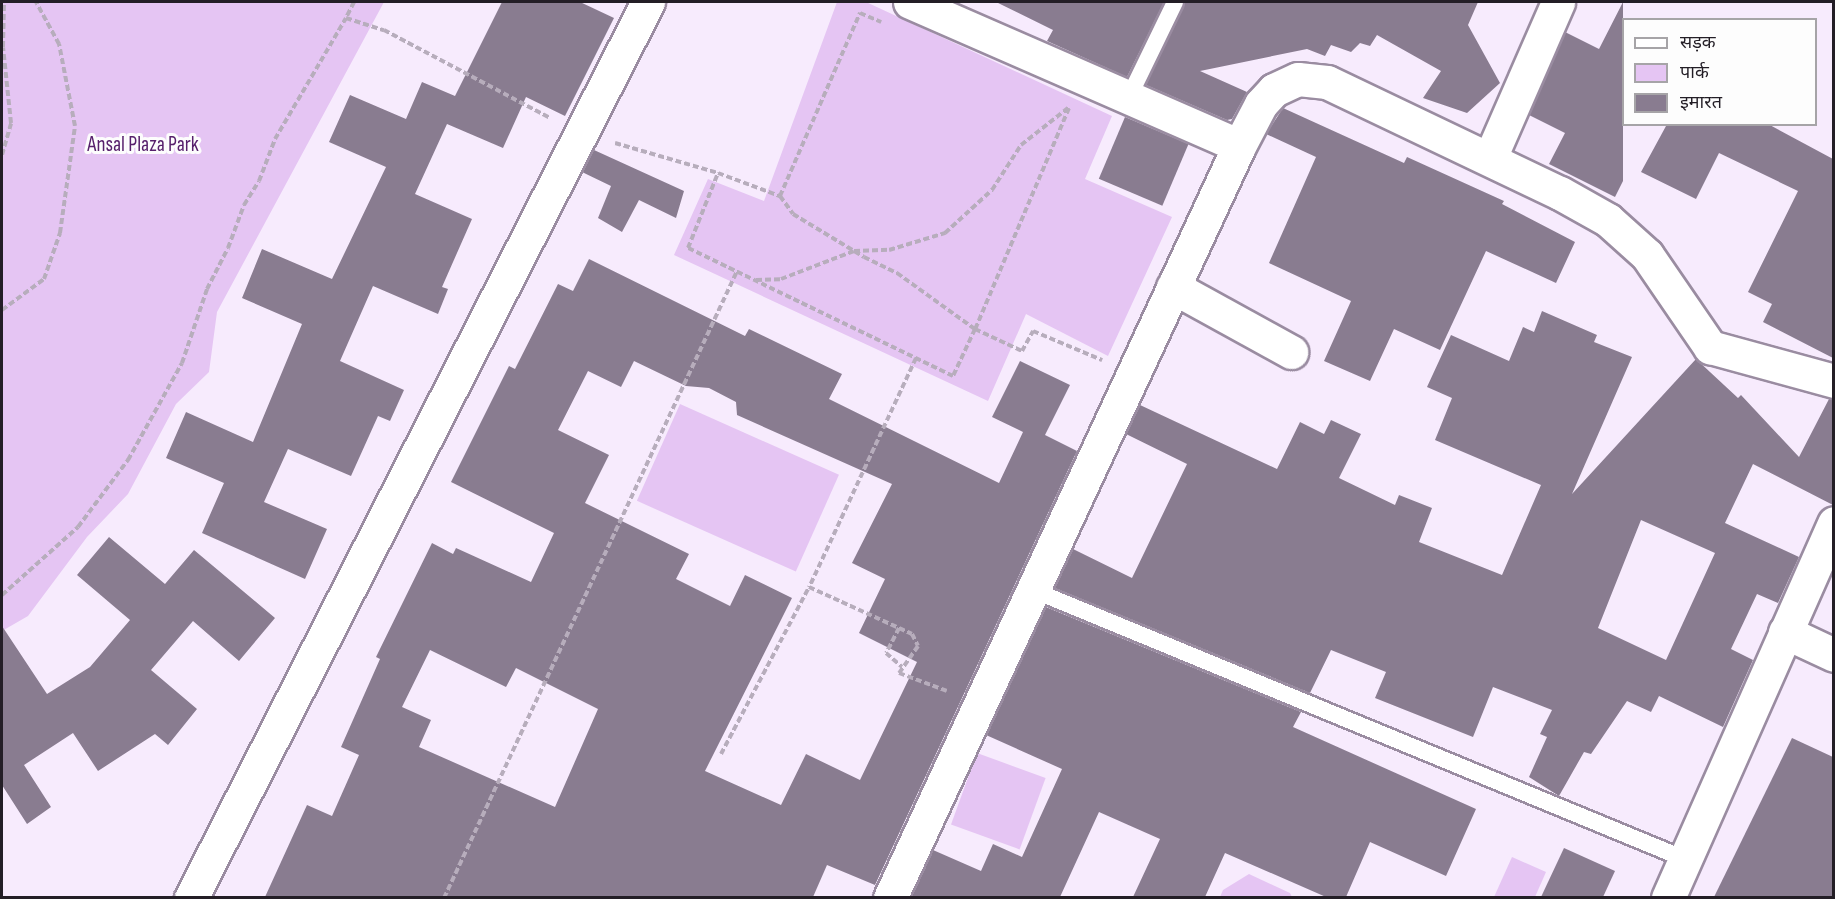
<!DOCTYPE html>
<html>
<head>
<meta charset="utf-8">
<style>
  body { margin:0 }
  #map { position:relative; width:1835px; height:899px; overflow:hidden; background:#f7ebfd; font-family:"Sofia Sans Condensed","Noto Sans Devanagari",sans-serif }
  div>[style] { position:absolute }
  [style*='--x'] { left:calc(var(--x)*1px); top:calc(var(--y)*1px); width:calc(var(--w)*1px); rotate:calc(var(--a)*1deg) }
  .green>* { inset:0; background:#e5c5f3; transform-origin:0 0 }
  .building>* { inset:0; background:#897c90; transform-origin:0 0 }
  .path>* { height:4px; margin-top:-2px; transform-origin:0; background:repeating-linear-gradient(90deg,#b7adbc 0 6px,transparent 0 9px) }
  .roads { filter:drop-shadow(2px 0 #9a8ca1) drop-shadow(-2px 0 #9a8ca1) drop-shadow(0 2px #9a8ca1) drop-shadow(0 -2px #9a8ca1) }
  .lane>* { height:16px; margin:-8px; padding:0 8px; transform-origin:8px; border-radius:8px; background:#fff }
  .street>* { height:33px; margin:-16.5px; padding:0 16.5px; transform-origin:16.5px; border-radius:16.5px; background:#fff }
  span { translate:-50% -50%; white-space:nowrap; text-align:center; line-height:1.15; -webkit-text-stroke:6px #fdfdfd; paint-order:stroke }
  .park-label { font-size:21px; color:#57206c }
  .frame { position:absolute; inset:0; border:3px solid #231e26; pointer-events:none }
  .legend { position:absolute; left:1622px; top:18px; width:195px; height:108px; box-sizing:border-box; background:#fdfdfd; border:2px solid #a6a4a7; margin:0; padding:8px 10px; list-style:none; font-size:18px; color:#231e26 }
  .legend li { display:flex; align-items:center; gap:12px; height:30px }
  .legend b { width:30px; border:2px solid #a6a4a7 }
</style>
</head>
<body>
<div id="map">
  <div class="green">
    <i style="clip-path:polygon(2px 2px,384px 2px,217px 312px,209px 372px,176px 404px,128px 494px,87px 537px,28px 616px,2px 631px)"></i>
    <i style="clip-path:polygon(837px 2px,866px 2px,1112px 116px,1085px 179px,1172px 217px,1108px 356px,1026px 314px,988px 401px,674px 255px,708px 179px,764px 201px)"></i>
    <i style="left:680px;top:404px;width:174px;height:106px;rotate:24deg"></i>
    <i style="left:977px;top:753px;width:73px;height:76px;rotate:20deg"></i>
    <i style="clip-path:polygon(1512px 857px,1546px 872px,1535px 897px,1494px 897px)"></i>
    <i style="clip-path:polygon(1249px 874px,1290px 893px,1292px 897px,1220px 897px,1223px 890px)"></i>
  </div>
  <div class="building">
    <i style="clip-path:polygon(502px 2px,580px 2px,614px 18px,565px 116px,526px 97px,503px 148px,447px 124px,415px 194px,472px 219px,442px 287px,448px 289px,438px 314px,373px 286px,340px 361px,404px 390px,390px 421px,378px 416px,351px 476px,288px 449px,264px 502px,327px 529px,305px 579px,202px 533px,224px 483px,166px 458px,186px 412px,253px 442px,302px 324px,242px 298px,262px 249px,332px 279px,386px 167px,329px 142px,350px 95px,406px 119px,422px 82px,455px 96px)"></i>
    <i style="clip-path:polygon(996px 2px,1164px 2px,1127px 77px,1047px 41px,1053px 30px)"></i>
    <i style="clip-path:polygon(1185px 2px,1478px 2px,1468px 25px,1500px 83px,1467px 113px,1423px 98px,1441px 71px,1377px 35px,1370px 46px,1360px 43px,1351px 52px,1331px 45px,1325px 56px,1307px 49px,1200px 71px,1247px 92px,1232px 119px,1227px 120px,1146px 85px)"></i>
    <i style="clip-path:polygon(1623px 2px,1623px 181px,1615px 197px,1549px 164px,1565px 133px,1529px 115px,1565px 32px,1599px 49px)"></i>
    <i style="clip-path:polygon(1283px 108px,1404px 163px,1407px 157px,1504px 201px,1502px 204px,1575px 242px,1556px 283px,1486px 251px,1440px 350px,1394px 329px,1370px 381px,1324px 361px,1351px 301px,1269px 263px,1316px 157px,1266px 134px)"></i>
    <i style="left:1125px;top:117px;width:69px;height:67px;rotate:23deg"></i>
    <i style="clip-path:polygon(1662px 124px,1768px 124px,1833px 159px,1833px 358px,1763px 322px,1772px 304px,1748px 292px,1798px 191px,1719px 153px,1696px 199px,1641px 172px,1666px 126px)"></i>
    <i style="clip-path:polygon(594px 150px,684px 191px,676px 218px,639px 200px,622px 232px,598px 218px,611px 186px,582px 172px)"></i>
    <i style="clip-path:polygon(evenodd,589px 259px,745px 336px,749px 329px,842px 374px,829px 399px,999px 483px,1023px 432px,992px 417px,1020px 361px,1070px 385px,1045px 435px,1077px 451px,875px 885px,827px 865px,813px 897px,265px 897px,307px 805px,332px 816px,359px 755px,341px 747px,380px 659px,376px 657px,432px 543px,453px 554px,456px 548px,531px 582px,554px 533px,451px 482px,509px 366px,515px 369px,558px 284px,573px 291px,589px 259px,634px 361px,686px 386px,709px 388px,736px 402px,737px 415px,892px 484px,852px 563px,885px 579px,859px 633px,917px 662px,860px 780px,806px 754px,781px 805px,705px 771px,792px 598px,745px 575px,730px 606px,676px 579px,689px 554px,585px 503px,609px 455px,558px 430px,588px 371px,621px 387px,634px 361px,589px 259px,430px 650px,506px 687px,516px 668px,598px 709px,555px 807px,419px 747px,431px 720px,402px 707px,430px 650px)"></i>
    <i style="clip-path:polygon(evenodd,1542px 311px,1597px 335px,1594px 342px,1632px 357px,1572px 494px,1696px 359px,1738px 398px,1741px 395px,1799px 457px,1829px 399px,1833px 399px,1833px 505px,1753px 464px,1725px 523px,1799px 557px,1778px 603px,1757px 594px,1731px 649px,1753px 660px,1723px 727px,1659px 696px,1651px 712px,1627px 701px,1591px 754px,1584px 752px,1559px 796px,1529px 777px,1547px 737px,1540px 734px,1552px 710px,1493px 687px,1473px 737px,1375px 698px,1386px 672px,1331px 650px,1310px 693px,1055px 588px,1073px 549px,1132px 578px,1187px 464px,1126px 434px,1140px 405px,1277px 469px,1300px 422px,1324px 434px,1331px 420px,1361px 434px,1339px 478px,1395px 505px,1399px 495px,1432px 508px,1419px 542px,1502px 575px,1541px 485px,1435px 440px,1452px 398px,1427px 387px,1451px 335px,1509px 361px,1523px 327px,1534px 332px,1542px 311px,1641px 520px,1715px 553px,1666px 660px,1598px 628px,1641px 520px)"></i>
    <i style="clip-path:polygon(109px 537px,165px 584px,194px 550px,275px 618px,239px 661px,193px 621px,151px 670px,197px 709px,168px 745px,155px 734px,98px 771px,73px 733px,24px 765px,51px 807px,27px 824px,2px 785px,2px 626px,47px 694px,90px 667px,130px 620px,77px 575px)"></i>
    <i style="clip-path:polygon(1046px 607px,1301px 712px,1293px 727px,1476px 809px,1446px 876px,1370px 842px,1346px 897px,1326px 897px,1225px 853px,1205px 897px,1133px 897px,1160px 839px,1099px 812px,1060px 897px,911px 897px,933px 850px,981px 871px,993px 844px,1022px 857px,1062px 769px,986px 735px)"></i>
    <i style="clip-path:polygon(1792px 738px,1833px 757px,1833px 897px,1714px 897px)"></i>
    <i style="clip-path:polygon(1564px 848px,1615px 871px,1603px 897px,1541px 897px)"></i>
  </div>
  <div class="path">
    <i style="--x:354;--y:2;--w:18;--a:117"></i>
    <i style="--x:346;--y:18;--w:40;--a:18"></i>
    <i style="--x:384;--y:30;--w:188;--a:27.9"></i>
    <i style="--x:1069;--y:108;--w:240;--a:113"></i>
    <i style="--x:975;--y:329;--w:52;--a:25.1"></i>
    <i style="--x:1022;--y:351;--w:23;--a:-61"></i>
    <i style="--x:1033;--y:331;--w:75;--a:22.8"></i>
    <i style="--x:615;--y:143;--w:107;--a:16.2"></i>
    <i style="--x:2;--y:155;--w:33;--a:-74"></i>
    <i style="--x:11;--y:123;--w:76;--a:-96"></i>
    <i style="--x:3;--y:47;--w:45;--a:-88.7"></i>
    <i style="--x:780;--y:196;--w:22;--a:54"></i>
    <i style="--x:793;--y:214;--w:83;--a:31.2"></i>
    <i style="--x:864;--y:257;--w:37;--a:26"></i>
    <i style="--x:897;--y:273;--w:96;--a:35.7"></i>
    <i style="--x:975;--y:329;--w:52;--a:115.1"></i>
    <i style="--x:953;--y:376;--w:294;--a:-154.2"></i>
    <i style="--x:688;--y:248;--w:81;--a:-68.2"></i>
    <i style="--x:718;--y:173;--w:66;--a:20.4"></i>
    <i style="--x:780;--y:196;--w:200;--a:-66.4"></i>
    <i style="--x:860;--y:13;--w:23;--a:23"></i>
    <i style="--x:756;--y:280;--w:25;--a:-2"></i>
    <i style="--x:781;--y:279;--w:78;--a:-21"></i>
    <i style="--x:854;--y:251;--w:35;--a:-2"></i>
    <i style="--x:889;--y:250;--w:59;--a:-16.9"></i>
    <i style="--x:945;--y:233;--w:64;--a:-42.5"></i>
    <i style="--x:992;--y:190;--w:54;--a:-57.2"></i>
    <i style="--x:1021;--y:145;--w:60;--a:-38.2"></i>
    <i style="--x:2;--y:310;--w:52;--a:-36.4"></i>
    <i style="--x:44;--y:279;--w:49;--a:-70.8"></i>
    <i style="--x:60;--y:233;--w:108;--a:-82"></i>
    <i style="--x:75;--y:126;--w:84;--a:-101"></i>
    <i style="--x:59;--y:44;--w:48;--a:-118.7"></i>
    <i style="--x:916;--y:358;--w:253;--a:115"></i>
    <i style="--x:809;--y:587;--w:113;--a:24.5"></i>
    <i style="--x:912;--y:634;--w:13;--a:63"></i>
    <i style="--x:918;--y:646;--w:33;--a:125"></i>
    <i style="--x:899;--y:673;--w:51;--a:20.6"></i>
    <i style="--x:2;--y:595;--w:102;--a:-41.8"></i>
    <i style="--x:78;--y:527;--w:84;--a:-53.3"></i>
    <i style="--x:128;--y:460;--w:111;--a:-60.9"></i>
    <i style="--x:182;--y:363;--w:78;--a:-71.3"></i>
    <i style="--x:207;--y:289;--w:46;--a:-62.9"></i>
    <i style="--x:228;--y:248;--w:46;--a:-69.6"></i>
    <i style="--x:244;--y:205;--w:28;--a:-58"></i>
    <i style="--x:259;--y:181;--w:45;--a:-69.1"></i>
    <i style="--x:275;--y:139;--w:140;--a:-59.6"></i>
    <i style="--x:899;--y:628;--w:28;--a:117"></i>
    <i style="--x:886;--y:653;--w:21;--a:41"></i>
    <i style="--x:721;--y:754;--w:189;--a:-62.2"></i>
    <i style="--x:444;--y:898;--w:692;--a:-64.95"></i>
  </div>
  <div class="roads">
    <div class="lane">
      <i style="--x:1128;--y:99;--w:108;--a:-64.1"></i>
      <i style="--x:1033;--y:590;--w:705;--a:22.42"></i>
    </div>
    <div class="street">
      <i style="--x:910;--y:2;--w:359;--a:23.6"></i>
      <i style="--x:1490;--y:158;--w:170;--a:-66.4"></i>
      <i style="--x:1173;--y:287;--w:135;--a:28.8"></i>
      <i style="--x:1785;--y:632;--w:54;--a:25.1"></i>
      <i style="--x:191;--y:898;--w:1006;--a:-62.98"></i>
      <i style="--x:890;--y:898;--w:829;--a:-65.1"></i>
      <i style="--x:1239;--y:146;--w:47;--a:-62.4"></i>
      <i style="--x:1261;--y:104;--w:19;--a:-47"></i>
      <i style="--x:1274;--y:90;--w:26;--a:-25"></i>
      <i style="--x:1298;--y:79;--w:29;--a:6"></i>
      <i style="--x:1327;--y:82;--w:258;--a:25.5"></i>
      <i style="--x:1560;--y:193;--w:55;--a:29.4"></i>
      <i style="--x:1608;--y:220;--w:52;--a:41.9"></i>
      <i style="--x:1647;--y:255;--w:112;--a:55.6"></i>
      <i style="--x:1710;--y:347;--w:129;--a:15.3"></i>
      <i style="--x:1668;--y:898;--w:410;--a:-66.1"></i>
    </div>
  </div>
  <div class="park-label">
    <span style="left:143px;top:145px">Ansal Plaza Park</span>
  </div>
  <div class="frame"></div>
  <ul class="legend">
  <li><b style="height:8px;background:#fff"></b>सड़क</li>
  <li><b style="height:16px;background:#e5c5f3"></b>पार्क</li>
  <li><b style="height:16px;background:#897c90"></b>इमारत</li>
  </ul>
</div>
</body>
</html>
